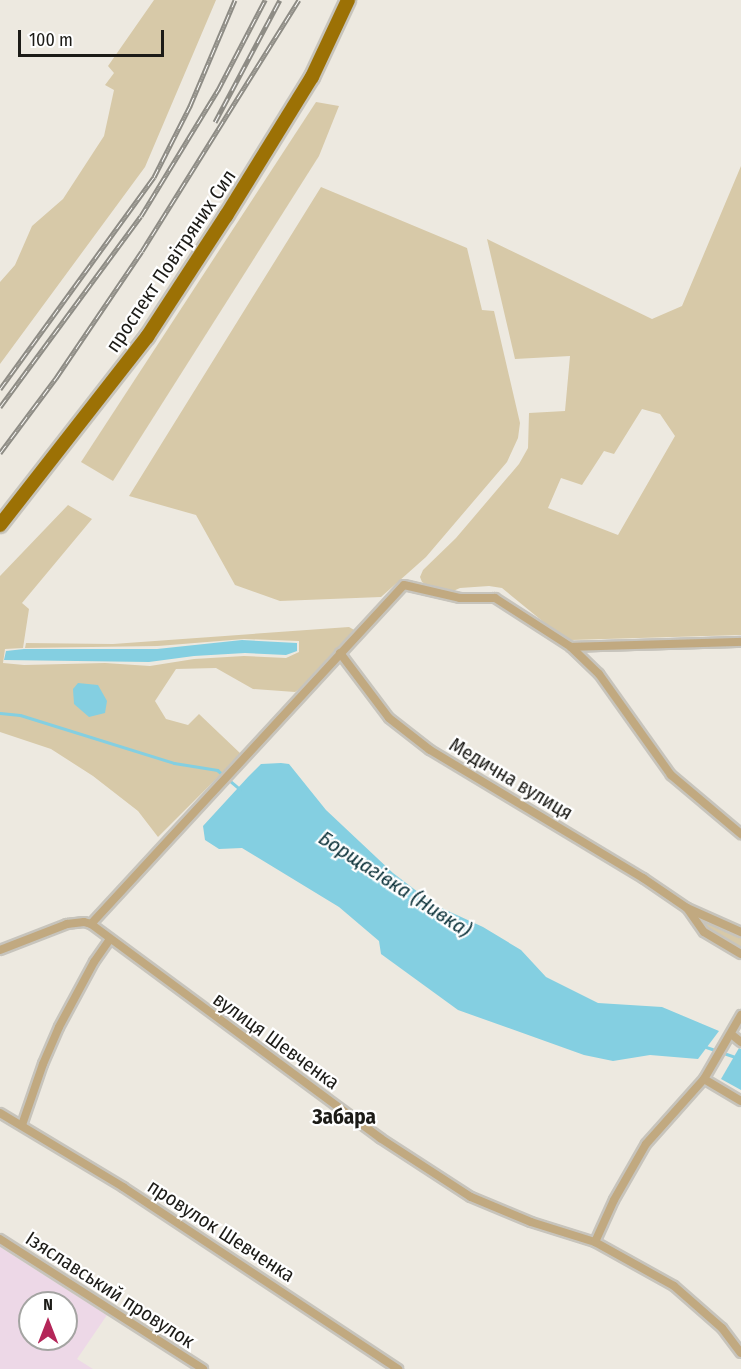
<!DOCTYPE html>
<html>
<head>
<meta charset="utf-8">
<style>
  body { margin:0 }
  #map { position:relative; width:741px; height:1369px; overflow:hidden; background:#ede9e0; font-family:"Fira Sans Condensed",sans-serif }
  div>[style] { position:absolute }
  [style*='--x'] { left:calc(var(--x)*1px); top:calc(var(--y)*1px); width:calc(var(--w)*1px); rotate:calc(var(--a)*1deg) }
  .commercial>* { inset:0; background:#edd8e7 }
  .green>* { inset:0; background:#d7c9a8 }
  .water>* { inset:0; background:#84cfe1 }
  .stream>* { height:3px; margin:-1.5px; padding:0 1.5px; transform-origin:1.5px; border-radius:1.5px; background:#84cfe1 }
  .roads { filter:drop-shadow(2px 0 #c7c4bc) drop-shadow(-2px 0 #c7c4bc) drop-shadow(0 2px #c7c4bc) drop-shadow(0 -2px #c7c4bc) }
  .minor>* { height:8px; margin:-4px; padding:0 4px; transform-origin:4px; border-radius:4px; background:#c1a980 }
  .primary>* { height:14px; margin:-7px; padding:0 7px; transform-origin:7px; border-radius:7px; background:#9c7105 }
  .rail>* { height:5px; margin-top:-2.5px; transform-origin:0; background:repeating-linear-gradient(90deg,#fff 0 9px,#8e8c85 0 18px); box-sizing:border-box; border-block:2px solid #8e8c85 }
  span { translate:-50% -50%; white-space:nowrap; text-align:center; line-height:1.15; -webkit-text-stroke:4.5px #fff; paint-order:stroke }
  .street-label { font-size:20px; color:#1c1b17 }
  .water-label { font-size:21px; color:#0c323a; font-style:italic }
  .neighbourhood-label { font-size:21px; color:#1c1b17; font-weight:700 }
  .north { position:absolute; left:18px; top:1291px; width:60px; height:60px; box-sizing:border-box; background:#fff; border:2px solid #a4a4a2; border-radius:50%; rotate:0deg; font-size:16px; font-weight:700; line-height:24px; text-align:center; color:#1c1b17 }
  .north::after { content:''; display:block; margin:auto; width:21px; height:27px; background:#b42659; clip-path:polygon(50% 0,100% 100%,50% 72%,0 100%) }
  .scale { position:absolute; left:18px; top:30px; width:146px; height:27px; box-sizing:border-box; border:3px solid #1c1b17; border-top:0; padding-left:8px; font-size:18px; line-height:21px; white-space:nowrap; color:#1c1b17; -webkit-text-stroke:4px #fff; paint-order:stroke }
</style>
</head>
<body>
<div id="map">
  <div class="commercial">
    <i style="clip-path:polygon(evenodd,0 1247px,107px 1315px,77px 1359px,93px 1369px,0 1369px,0 1247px,30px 1303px,66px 1303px,66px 1339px,30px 1339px,30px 1303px)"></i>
  </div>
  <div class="green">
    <i style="clip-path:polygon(154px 0,216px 0,145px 167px,0 364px,0 282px,15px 265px,32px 226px,63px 199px,104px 136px,114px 90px,105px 85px,114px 73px,108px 66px)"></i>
    <i style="clip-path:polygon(316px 102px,339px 106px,319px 156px,113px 481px,81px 462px)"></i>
    <i style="clip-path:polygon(evenodd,741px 166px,741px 635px,571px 640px,557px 633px,502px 588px,489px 586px,460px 588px,451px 592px,434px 589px,422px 582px,420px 577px,423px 570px,456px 538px,519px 464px,528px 448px,529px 413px,565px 411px,570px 356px,515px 359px,487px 239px,652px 319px,682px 306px,741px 166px,642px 409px,660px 414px,675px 436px,618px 535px,548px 508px,561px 478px,582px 485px,604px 451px,614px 454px,642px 409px)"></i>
    <i style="clip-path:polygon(321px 187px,467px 248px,482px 310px,494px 311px,520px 423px,518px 438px,507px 462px,426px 557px,381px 597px,280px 601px,235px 585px,196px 515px,129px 496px)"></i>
    <i style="clip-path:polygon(68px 505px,92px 519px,22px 603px,29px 609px,23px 648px,5px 649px,3px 663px,24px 665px,105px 663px,150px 666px,194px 659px,244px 656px,286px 658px,299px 652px,299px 641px,244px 639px,158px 646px,25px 648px,26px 643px,113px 644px,349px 627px,356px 631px,304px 686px,295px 692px,253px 689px,216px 668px,176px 669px,155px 701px,166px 719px,188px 725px,199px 714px,241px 754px,158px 837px,138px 811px,93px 776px,51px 749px,0 732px,0 576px)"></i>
    <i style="clip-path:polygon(697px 915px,741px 936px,741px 952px,705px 930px)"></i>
  </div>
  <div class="water">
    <i style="clip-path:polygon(242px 640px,297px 643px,297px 651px,286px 655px,245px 653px,194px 656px,149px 662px,4px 660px,6px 651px,24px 649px,157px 649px)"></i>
    <i style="clip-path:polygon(78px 683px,98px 685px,107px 701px,105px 713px,89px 717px,74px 704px,73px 689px)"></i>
    <i style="clip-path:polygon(281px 763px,289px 764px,326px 810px,393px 873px,435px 905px,483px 927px,521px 950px,546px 977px,598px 1003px,662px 1007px,719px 1031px,698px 1059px,650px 1055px,613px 1061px,584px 1055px,458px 1010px,381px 954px,379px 941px,339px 907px,242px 848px,219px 849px,205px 840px,203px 826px,248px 777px,261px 764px)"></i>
    <i style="clip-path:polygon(739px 1048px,741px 1049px,741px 1090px,721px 1079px)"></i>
  </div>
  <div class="stream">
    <i style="--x:0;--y:713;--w:20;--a:6"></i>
    <i style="--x:20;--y:715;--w:161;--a:17.3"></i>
    <i style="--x:174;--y:763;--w:44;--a:9.2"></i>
    <i style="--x:217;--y:770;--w:30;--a:40"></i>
    <i style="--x:706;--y:1047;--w:37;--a:19"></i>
  </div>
  <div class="roads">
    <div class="minor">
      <i style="--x:571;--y:647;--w:170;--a:-1.7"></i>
      <i style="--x:340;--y:653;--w:81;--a:53"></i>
      <i style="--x:389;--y:718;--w:52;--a:38"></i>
      <i style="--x:430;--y:750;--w:249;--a:31"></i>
      <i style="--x:643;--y:878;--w:53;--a:34.3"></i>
      <i style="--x:687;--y:908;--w:59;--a:24"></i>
      <i style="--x:687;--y:908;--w:29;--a:55"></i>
      <i style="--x:704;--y:932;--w:43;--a:30.7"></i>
      <i style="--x:91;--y:924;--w:461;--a:-47.3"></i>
      <i style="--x:404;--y:585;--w:57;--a:13.1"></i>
      <i style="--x:460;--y:598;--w:35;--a:0"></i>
      <i style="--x:495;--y:598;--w:90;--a:32.8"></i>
      <i style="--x:571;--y:647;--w:39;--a:44"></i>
      <i style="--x:599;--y:674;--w:124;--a:54.5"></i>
      <i style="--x:671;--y:775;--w:92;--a:40.1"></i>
      <i style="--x:0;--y:950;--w:72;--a:-21.2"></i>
      <i style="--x:67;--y:924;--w:17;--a:-7"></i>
      <i style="--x:84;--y:922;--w:7;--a:16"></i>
      <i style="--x:91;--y:924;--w:360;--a:36.5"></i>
      <i style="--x:380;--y:1138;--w:108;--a:33"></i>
      <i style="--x:471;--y:1197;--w:65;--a:22.6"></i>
      <i style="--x:531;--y:1222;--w:67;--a:17.4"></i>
      <i style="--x:595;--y:1242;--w:90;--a:29.1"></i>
      <i style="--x:674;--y:1286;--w:64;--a:41.2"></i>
      <i style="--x:722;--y:1328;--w:31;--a:53"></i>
      <i style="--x:731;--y:1034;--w:13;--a:39"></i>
      <i style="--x:704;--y:1079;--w:43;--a:30.7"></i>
      <i style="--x:0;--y:1113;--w:144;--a:31"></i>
      <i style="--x:123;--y:1187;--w:330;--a:33.5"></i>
      <i style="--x:22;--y:1125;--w:65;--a:-71"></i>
      <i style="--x:43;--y:1064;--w:40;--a:-66.6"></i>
      <i style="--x:59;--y:1027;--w:74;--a:-61.7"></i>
      <i style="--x:94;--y:962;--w:28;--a:-55"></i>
      <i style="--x:0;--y:1239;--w:241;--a:32.6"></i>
      <i style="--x:595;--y:1242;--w:46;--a:-65.7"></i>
      <i style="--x:614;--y:1200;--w:64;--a:-60.3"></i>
      <i style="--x:646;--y:1144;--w:87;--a:-48.3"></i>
      <i style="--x:704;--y:1079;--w:74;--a:-60"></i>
    </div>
    <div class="primary">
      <i style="--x:0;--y:525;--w:239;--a:-52"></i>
      <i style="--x:147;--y:337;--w:145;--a:-56.9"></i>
      <i style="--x:226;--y:216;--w:163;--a:-58.3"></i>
      <i style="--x:312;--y:77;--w:85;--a:-64.9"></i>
    </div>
  </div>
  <div class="rail">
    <i style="--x:215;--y:122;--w:138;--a:-62"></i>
    <i style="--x:0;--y:389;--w:262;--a:-54"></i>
    <i style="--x:154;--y:177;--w:80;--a:-63.1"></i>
    <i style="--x:190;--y:106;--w:115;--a:-67"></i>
    <i style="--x:0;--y:407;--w:237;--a:-53.6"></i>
    <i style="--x:141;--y:216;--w:148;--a:-58.6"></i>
    <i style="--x:218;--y:90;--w:102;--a:-62.4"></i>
    <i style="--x:0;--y:453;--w:94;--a:-53.3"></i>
    <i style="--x:56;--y:378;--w:153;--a:-55.9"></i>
    <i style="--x:142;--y:251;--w:296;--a:-58"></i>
  </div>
  <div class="street-label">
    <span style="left:171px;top:261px;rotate:-56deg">проспект Повітряних Сил</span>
    <span style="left:511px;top:779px;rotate:31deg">Медична вулиця</span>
    <span style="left:276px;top:1041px;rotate:36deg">вулиця Шевченка</span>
    <span style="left:221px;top:1231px;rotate:33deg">провулок Шевченка</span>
    <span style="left:110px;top:1290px;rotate:33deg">Ізяславський провулок</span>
  </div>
  <div class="water-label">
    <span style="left:395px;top:884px;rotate:33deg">Борщагівка (Нивка)</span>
  </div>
  <div class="neighbourhood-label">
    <span style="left:344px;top:1117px">Забара</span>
  </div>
  <div class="north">N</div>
  <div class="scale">100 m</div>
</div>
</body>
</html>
